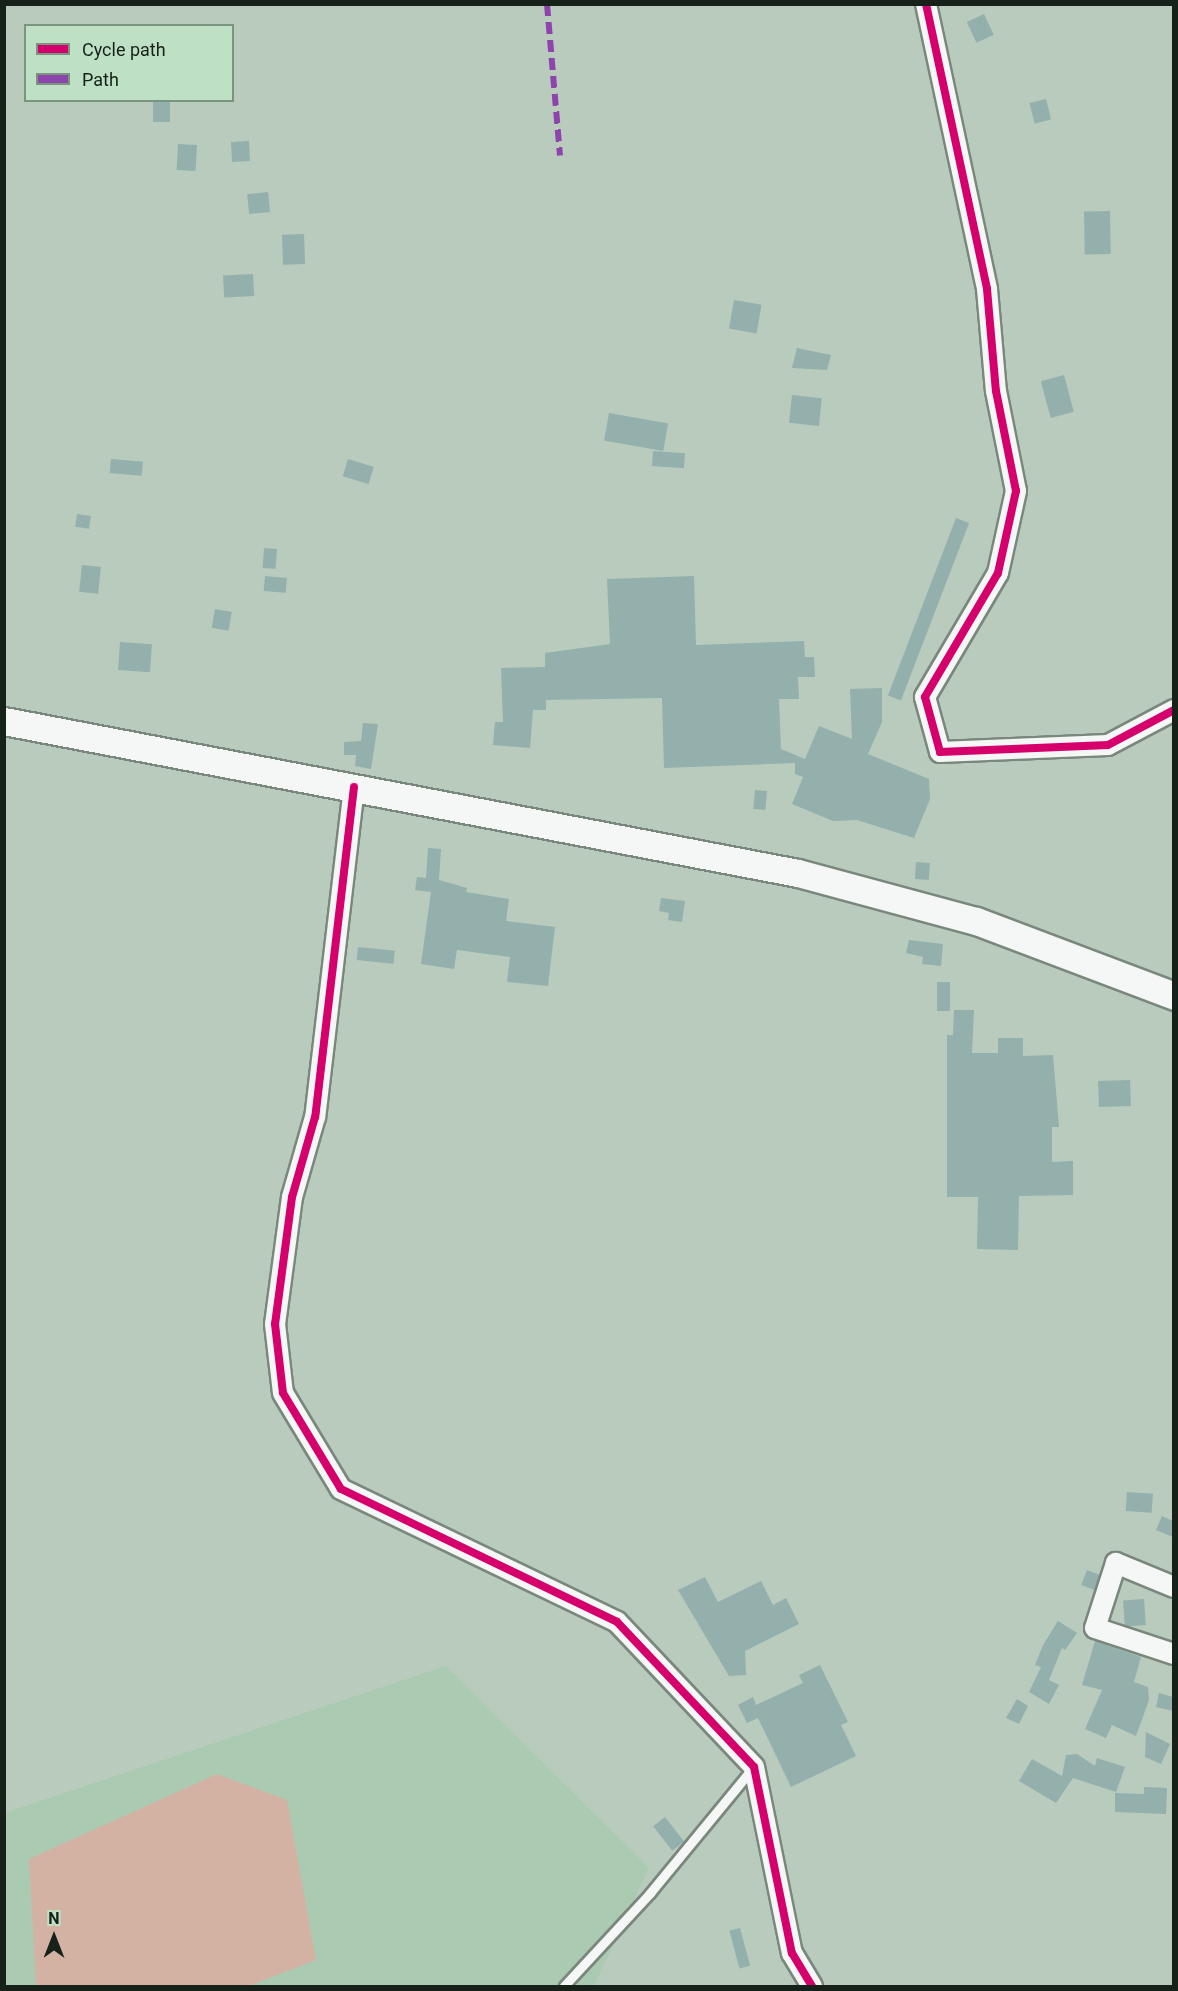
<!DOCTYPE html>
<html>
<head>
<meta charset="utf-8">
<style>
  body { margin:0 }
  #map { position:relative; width:1178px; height:1991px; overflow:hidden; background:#b9cbbc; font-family:Roboto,sans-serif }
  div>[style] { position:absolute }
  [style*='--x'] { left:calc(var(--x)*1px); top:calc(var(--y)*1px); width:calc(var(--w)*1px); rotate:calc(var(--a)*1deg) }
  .built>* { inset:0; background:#abcab2 }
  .green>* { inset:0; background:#d4b2a3 }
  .building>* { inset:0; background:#93b0ad; transform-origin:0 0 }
  .roads { filter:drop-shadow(2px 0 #7a877c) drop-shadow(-2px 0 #7a877c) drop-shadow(0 2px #7a877c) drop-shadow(0 -2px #7a877c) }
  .service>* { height:9px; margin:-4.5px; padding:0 4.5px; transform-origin:4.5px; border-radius:4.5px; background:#f4f7f5 }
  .minor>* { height:20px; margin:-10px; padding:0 10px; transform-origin:10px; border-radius:10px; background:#f4f7f5 }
  .secondary>* { height:27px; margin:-13.5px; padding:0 13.5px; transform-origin:13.5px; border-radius:13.5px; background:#f4f7f5 }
  .quiet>* { height:6px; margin-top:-3px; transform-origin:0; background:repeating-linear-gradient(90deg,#8e44ad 0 12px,transparent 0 18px) }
  .cycleway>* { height:8px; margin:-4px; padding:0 4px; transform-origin:4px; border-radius:4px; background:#d6006c }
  span { translate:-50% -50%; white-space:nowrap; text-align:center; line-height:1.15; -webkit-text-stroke:5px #bee0c5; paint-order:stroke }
  .frame { position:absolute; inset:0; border:6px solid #162219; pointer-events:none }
  .legend { position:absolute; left:24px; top:24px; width:210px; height:78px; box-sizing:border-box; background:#bee0c5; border:2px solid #7b9480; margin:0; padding:8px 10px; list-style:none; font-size:18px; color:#162219 }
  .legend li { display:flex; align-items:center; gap:12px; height:30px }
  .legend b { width:30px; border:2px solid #7b9480 }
  .north { position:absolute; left:24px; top:1907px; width:60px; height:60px; -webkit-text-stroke:4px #bee0c5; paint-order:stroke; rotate:0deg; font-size:16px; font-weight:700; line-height:24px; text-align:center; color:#162219 }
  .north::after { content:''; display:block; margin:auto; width:21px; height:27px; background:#162219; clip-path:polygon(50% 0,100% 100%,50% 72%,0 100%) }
</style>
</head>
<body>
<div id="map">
  <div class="built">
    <i style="clip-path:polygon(446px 1666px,649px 1868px,594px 1986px,5px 1986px,4px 1813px)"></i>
  </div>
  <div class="green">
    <i style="clip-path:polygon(217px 1774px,287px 1800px,316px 1960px,249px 1986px,36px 1986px,29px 1859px)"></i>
  </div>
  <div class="building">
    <i style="left:984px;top:14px;width:23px;height:19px;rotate:65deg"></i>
    <i style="left:1046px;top:99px;width:21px;height:17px;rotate:76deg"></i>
    <i style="left:153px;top:100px;width:17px;height:22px"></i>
    <i style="left:249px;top:141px;width:20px;height:18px;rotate:87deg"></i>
    <i style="left:178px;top:144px;width:19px;height:26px;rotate:3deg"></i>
    <i style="left:268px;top:192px;width:20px;height:21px;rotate:84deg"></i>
    <i style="left:1110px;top:211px;width:43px;height:26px;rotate:89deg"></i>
    <i style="left:304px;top:234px;width:30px;height:22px;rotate:88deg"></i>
    <i style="left:253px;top:274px;width:22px;height:30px;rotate:87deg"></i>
    <i style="left:734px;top:300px;width:28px;height:29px;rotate:10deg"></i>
    <i style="clip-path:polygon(797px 348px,831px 355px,827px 370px,792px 368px)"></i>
    <i style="left:1064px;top:375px;width:38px;height:24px;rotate:75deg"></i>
    <i style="left:792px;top:395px;width:30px;height:28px;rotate:6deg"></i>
    <i style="left:609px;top:413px;width:60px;height:28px;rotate:10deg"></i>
    <i style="left:653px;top:451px;width:32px;height:15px;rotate:4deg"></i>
    <i style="left:111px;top:459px;width:32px;height:14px;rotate:5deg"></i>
    <i style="left:348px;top:459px;width:27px;height:18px;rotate:17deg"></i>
    <i style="left:77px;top:514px;width:14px;height:13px;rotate:8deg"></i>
    <i style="left:956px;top:518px;width:14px;height:190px;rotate:21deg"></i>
    <i style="left:264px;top:548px;width:13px;height:20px;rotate:4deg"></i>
    <i style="left:82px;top:565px;width:19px;height:27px;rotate:6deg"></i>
    <i style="left:265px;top:576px;width:22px;height:15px;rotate:5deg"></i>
    <i style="clip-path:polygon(694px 576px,696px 645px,804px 641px,805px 657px,814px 657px,815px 677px,798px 677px,799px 699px,779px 699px,781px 749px,805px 759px,819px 726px,852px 739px,850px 689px,882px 688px,882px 722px,868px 754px,929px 779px,930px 799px,914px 838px,857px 820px,833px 821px,792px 804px,803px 777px,795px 774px,795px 763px,664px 768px,662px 698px,546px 700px,546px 710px,533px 710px,530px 748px,493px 745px,495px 722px,503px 722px,501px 668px,545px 667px,545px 653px,610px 644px,607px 579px)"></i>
    <i style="left:215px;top:609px;width:17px;height:19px;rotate:10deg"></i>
    <i style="left:120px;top:642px;width:32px;height:28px;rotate:4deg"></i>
    <i style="clip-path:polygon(363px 723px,378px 724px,371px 769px,355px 766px,356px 755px,344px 755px,344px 742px,361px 741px)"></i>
    <i style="left:755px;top:790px;width:12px;height:19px;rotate:5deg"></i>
    <i style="clip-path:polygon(428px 848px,441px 849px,439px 880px,467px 888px,466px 892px,509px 899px,506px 921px,555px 927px,548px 986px,507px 982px,510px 957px,457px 950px,454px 969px,421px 964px,431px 892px,415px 890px,417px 877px,426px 878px)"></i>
    <i style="left:916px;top:862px;width:14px;height:17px;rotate:4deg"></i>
    <i style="clip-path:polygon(661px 898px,685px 901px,682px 922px,668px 920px,669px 913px,659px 911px)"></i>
    <i style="clip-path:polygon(909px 940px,943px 944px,941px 966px,922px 964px,923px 957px,906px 953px)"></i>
    <i style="left:358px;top:947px;width:37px;height:13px;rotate:6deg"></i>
    <i style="left:937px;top:982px;width:13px;height:29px"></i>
    <i style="clip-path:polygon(954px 1010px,974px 1010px,972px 1053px,998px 1053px,998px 1038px,1023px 1038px,1023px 1056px,1053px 1055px,1059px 1127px,1052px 1127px,1052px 1162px,1073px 1161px,1073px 1195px,1019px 1196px,1018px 1250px,977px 1249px,978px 1197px,947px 1197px,947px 1035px,953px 1035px)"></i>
    <i style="left:1130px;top:1080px;width:26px;height:32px;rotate:88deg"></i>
    <i style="left:1127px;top:1492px;width:26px;height:19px;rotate:4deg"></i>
    <i style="clip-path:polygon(1162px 1516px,1173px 1521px,1173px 1537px,1156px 1530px)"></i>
    <i style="left:1087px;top:1570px;width:14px;height:16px;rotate:21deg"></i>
    <i style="clip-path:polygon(705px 1577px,718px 1602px,761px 1581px,773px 1605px,786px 1598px,799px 1624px,745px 1651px,746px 1675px,729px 1676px,678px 1590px)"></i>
    <i style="left:1144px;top:1599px;width:26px;height:21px;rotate:86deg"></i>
    <i style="clip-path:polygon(1058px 1621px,1077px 1633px,1065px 1650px,1062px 1648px,1049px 1680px,1059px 1685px,1049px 1704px,1029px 1692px,1041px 1667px,1035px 1665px,1043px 1645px)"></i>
    <i style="clip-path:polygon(1095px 1641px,1141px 1657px,1134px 1682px,1148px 1687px,1149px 1700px,1136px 1736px,1112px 1725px,1106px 1738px,1085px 1729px,1102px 1690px,1082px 1685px)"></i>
    <i style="clip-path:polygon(820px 1665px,848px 1722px,841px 1725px,856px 1756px,791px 1787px,758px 1718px,747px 1723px,738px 1705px,753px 1697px,756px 1705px,803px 1683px,799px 1675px)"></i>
    <i style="clip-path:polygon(1159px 1693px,1173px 1697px,1173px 1711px,1156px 1707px)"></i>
    <i style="clip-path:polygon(1017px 1699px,1028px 1706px,1019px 1724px,1006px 1718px)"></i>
    <i style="clip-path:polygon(1146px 1732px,1170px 1744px,1161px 1764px,1145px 1757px)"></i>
    <i style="clip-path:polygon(1077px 1754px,1095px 1766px,1097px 1758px,1125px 1767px,1116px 1792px,1073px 1778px,1056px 1803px,1019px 1781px,1032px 1759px,1062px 1776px,1066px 1755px)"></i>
    <i style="clip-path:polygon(1144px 1787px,1167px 1788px,1166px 1814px,1115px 1812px,1115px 1793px,1144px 1794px)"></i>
    <i style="left:665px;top:1817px;width:31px;height:15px;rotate:52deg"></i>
    <i style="left:740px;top:1928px;width:39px;height:11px;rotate:75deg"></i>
  </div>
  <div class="roads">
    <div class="service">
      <i style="--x:564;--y:1986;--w:127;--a:-47.2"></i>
      <i style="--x:650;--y:1893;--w:161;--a:-50.6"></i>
    </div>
    <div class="minor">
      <i style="--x:926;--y:4;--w:291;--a:77.9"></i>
      <i style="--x:987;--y:289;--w:102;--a:85"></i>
      <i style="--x:996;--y:391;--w:102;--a:78.7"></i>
      <i style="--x:1016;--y:491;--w:84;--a:102.4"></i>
      <i style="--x:998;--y:573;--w:144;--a:120.5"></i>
      <i style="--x:925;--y:697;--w:57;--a:74.7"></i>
      <i style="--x:940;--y:752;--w:168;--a:-2.4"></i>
      <i style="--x:1108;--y:745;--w:75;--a:-27.9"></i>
      <i style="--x:354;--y:787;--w:332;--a:96.7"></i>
      <i style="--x:315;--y:1117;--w:83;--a:106"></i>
      <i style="--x:292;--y:1197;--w:128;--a:97.6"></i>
      <i style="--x:275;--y:1324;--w:69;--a:83.4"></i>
      <i style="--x:283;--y:1393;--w:112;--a:58.9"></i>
      <i style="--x:341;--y:1489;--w:306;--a:25.7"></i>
      <i style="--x:617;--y:1622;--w:199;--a:46.6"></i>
      <i style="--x:754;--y:1767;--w:190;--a:78.5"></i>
      <i style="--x:792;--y:1953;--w:39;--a:59"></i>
      <i style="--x:1174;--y:1587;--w:63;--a:-157.5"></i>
      <i style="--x:1116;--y:1563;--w:68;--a:107.9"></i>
      <i style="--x:1095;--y:1628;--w:83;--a:18.2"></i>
    </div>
    <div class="secondary">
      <i style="--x:4;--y:721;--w:808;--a:10.84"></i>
      <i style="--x:798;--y:873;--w:184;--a:15.1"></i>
      <i style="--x:976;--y:921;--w:212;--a:20.7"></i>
    </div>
  </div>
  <div class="quiet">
    <i style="--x:547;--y:4;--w:152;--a:85.1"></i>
  </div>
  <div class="cycleway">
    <i style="--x:926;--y:4;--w:291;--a:77.9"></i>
    <i style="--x:987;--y:289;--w:102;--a:85"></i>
    <i style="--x:996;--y:391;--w:102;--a:78.7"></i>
    <i style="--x:1016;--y:491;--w:84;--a:102.4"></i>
    <i style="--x:998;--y:573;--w:144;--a:120.5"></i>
    <i style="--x:925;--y:697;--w:57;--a:74.7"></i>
    <i style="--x:940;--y:752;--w:168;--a:-2.4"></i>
    <i style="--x:1108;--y:745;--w:75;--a:-27.9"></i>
    <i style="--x:354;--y:787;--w:332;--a:96.7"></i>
    <i style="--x:315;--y:1117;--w:83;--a:106"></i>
    <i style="--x:292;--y:1197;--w:128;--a:97.6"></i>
    <i style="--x:275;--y:1324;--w:69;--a:83.4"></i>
    <i style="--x:283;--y:1393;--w:112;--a:58.9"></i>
    <i style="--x:341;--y:1489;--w:306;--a:25.7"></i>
    <i style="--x:617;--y:1622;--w:199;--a:46.6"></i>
    <i style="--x:754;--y:1767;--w:190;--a:78.5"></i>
    <i style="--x:792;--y:1953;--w:39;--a:59"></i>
  </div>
  <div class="frame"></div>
  <ul class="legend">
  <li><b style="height:8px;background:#d6006c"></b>Cycle path</li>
  <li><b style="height:8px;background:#8e44ad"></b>Path</li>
  </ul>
  <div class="north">N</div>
</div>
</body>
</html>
